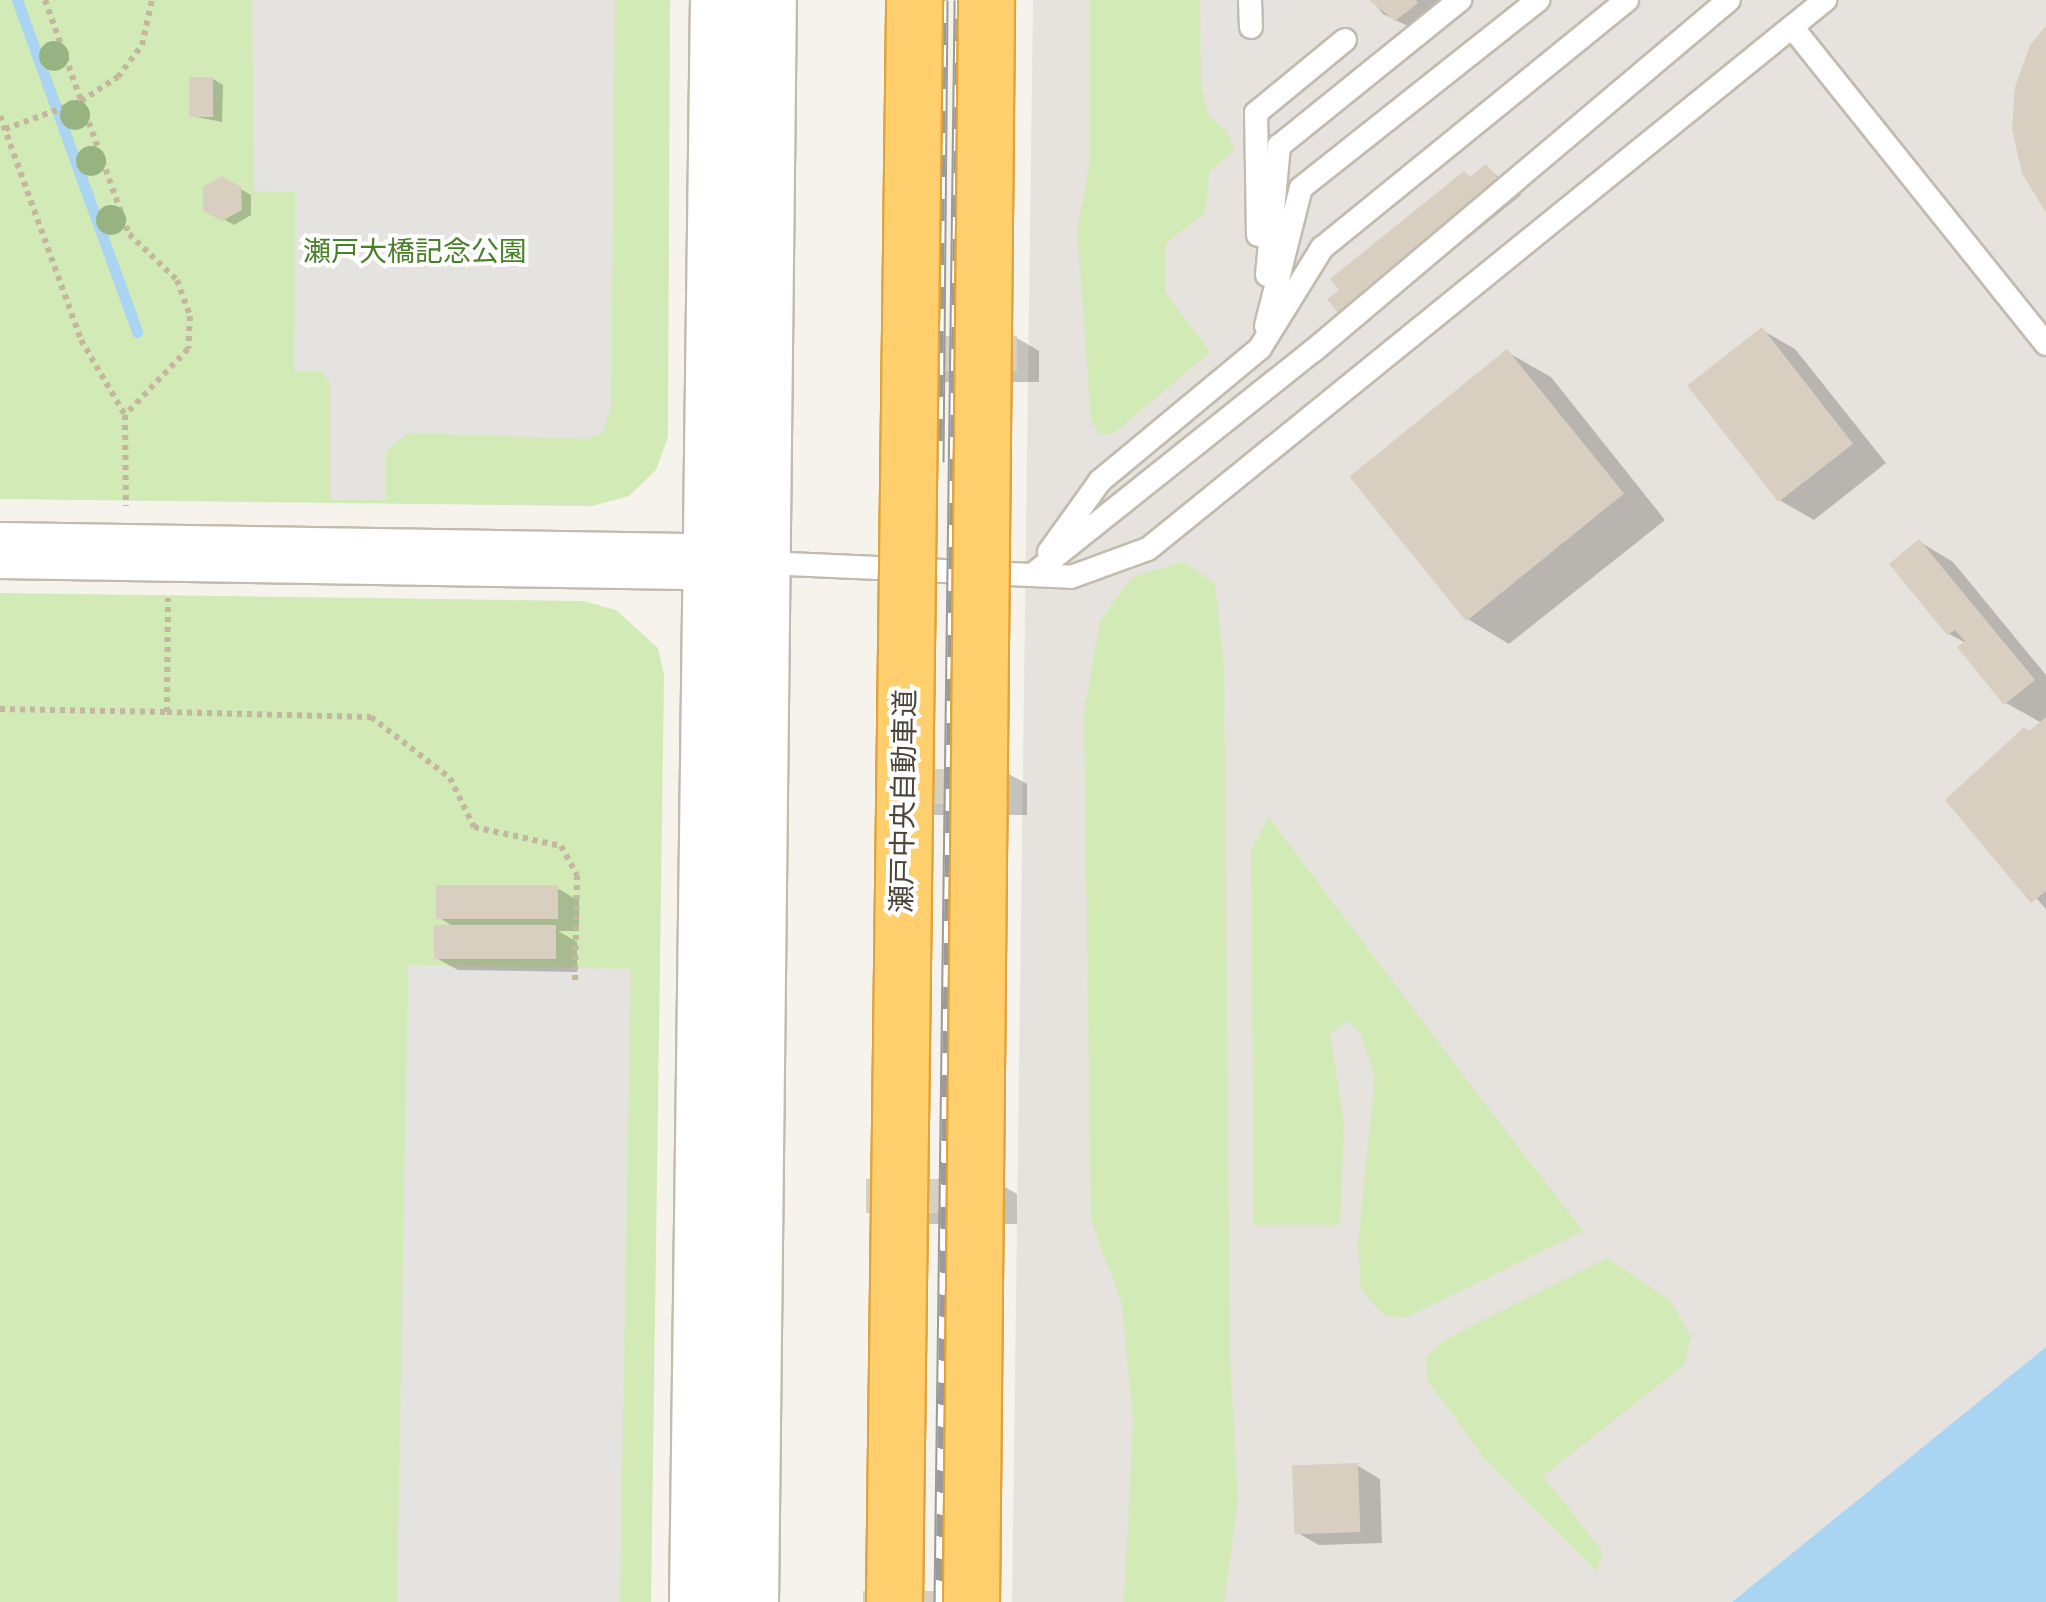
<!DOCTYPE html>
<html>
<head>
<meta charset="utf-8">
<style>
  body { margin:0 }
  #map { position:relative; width:2046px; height:1602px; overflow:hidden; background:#f6f3ec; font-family:"Fira Sans Condensed","Noto Sans JP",sans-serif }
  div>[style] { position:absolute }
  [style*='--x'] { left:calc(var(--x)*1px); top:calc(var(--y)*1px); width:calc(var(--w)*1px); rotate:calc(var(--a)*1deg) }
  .industrial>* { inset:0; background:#e6e2dd }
  .green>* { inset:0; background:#d2eab5 }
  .parking>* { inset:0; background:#e5e3e0; transform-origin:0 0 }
  .water>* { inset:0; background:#a9d4f2 }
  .shadow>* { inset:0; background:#0003 }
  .stream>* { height:11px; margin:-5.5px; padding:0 5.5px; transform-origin:5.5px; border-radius:5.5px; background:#a9d4f2 }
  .building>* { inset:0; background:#d8cfc1; transform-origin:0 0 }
  .path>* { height:6px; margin-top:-3px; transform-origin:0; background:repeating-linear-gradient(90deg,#c4b79f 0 5px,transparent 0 10px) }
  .roads { filter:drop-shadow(2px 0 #c2bbae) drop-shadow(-2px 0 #c2bbae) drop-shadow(0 2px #c2bbae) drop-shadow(0 -2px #c2bbae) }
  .service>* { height:22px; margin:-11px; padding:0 11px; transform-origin:11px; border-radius:11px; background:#fff }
  .tertiary>* { height:55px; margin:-27.5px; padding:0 27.5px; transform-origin:27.5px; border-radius:27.5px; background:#fff }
  .rail>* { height:11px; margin-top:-5.5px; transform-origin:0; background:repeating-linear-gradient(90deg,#fff 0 22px,#9a9a9a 0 44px); box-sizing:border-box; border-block:2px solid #9a9a9a }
  .bridges { filter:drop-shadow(2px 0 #e0a43c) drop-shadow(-2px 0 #e0a43c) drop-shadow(0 2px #e0a43c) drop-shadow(0 -2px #e0a43c) }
  .motorway-bridge>* { height:55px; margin:-27.5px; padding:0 27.5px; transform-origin:27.5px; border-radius:27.5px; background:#ffcf6e }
  .trees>* { width:30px; height:30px; margin:-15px; border-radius:50%; background:#97b381 }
  span { translate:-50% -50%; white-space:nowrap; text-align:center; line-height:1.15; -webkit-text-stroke:8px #fff; paint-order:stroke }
  .park-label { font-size:28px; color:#4a7f2a }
  .street-label { font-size:28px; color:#4b4439 }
</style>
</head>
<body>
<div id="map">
  <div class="industrial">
    <i style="clip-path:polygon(1033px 0,2046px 0,2046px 1347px,1732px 1602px,1012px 1602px)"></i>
  </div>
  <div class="green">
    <i style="clip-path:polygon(0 0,670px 0,668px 437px,656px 470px,629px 496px,592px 506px,0 499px)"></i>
    <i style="clip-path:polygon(1090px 0,1200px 0,1201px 89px,1210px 117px,1226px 130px,1234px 150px,1209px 173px,1205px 213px,1165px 244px,1165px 292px,1210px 352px,1114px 433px,1099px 434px,1091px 419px,1077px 231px,1090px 161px)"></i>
    <i style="clip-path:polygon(1183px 562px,1215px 583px,1224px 668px,1230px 1359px,1238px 1501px,1224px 1602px,1124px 1602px,1133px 1421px,1122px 1303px,1091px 1220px,1084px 712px,1100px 621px,1132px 577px)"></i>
    <i style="clip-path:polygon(0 593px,583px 601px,616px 610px,658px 648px,664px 675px,651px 1602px,0 1602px)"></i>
    <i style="clip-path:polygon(1269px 817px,1475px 1091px,1583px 1231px,1405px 1318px,1384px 1315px,1361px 1290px,1358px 1244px,1375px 1076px,1361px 1034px,1347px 1021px,1330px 1034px,1344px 1123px,1340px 1225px,1254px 1225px,1251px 850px)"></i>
    <i style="clip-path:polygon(1607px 1258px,1671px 1301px,1691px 1337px,1684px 1365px,1543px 1476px,1603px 1552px,1596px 1571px,1486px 1460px,1428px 1381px,1426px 1358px,1444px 1340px)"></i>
  </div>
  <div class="parking">
    <i style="clip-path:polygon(252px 0,615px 0,611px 408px,603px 432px,585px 439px,407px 433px,386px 452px,386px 500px,330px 500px,330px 383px,322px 372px,294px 371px,295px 192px,254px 191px)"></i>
    <i style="clip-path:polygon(1210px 0,1314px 0,1212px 81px)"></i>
    <i style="left:408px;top:965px;width:223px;height:637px;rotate:1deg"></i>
  </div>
  <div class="water">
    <i style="clip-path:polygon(2046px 1347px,2046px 1602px,1732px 1602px)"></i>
  </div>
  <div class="shadow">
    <i style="clip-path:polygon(1372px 0,1440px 0,1431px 6px,1438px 16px,1418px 31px,1383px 14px)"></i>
    <i style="clip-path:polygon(213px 79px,223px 85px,222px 122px,191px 116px)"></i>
    <i style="clip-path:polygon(1486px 167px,1521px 195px,1362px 325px,1340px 312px)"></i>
    <i style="clip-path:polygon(223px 179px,251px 195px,251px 215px,234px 225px,206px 209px)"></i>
    <i style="clip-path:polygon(1762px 330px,1795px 349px,1886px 463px,1814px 520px,1781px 501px)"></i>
    <i style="clip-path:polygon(1017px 338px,1039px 351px,1039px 382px,912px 382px,890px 369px)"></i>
    <i style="clip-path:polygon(1507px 352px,1551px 377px,1665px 520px,1509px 644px,1466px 618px)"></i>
    <i style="clip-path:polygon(1920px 542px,1953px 562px,2046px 675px,2046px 909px,1949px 800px,2042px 723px,2006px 703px,1966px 643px,1949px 634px)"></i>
    <i style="clip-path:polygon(1005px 772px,1027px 784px,1027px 815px,901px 815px)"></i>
    <i style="clip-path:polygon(557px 888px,579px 901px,579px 931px,558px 931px,577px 942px,577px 972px,458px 970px,436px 958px,456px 928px,438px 917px)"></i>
    <i style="clip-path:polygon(995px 1181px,1017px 1194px,1017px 1224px,891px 1224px,869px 1212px)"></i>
    <i style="clip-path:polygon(1358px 1466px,1380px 1479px,1382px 1543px,1319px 1545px,1296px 1532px)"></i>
  </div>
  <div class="stream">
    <i style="--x:17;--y:0;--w:353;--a:70.1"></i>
  </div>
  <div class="building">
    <i style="clip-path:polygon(1369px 0,1416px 0,1418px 3px,1395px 21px)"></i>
    <i style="clip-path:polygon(2046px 26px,2046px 213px,2022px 173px,2012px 129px,2015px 87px,2030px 45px)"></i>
    <i style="left:189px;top:77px;width:24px;height:40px"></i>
    <i style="clip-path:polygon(1486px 164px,1501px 182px,1339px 314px,1327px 299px,1339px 290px,1330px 279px,1464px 171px,1470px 177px)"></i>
    <i style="clip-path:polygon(222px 176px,241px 187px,242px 210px,222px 221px,203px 211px,203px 187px)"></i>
    <i style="left:1762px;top:327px;width:148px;height:95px;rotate:52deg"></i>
    <i style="left:888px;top:336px;width:129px;height:35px"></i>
    <i style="left:1507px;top:349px;width:186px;height:203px;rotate:51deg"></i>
    <i style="clip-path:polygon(1919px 539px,2035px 680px,2004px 705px,1957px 647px,1965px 641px,1955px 630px,1947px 635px,1889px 564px)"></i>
    <i style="clip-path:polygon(2046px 717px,2046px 891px,2031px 903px,1945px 800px,2024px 727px,2029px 731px)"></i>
    <i style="left:876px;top:769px;width:130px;height:35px"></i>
    <i style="left:436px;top:885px;width:122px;height:34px"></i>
    <i style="left:434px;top:925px;width:122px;height:34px"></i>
    <i style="left:866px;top:1179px;width:130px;height:34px"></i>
    <i style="left:1358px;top:1463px;width:69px;height:66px;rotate:88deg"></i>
    <i style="left:863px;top:1591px;width:130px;height:11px"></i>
  </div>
  <div class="path">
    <i style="--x:45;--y:0;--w:249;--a:70.3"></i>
    <i style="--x:129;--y:234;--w:66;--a:43.8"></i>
    <i style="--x:177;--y:280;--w:38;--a:70"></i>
    <i style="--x:190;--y:316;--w:33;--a:93"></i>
    <i style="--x:188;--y:349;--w:91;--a:133.7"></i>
    <i style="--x:0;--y:116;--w:238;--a:70.1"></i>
    <i style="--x:81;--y:340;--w:87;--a:59.6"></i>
    <i style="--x:125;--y:415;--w:91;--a:89.4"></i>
    <i style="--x:5;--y:129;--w:81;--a:-20.2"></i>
    <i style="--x:81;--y:101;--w:44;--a:-33"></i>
    <i style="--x:118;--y:77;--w:40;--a:-53"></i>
    <i style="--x:142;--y:45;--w:46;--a:-77.5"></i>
    <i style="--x:0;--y:709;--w:167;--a:1"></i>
    <i style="--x:167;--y:712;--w:114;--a:-89.5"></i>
    <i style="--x:167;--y:712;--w:204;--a:1.4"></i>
    <i style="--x:371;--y:717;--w:100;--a:37.7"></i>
    <i style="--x:450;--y:778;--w:55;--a:63.9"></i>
    <i style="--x:474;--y:827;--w:89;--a:12.3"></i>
    <i style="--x:561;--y:846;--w:33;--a:61"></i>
    <i style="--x:577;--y:875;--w:107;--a:91.1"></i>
  </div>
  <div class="roads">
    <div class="service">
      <i style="--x:1250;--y:0;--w:27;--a:88"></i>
      <i style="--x:1792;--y:27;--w:406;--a:51.3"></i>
      <i style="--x:1258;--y:235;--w:122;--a:-90.9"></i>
      <i style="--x:1256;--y:113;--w:115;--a:-39.4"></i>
      <i style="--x:1267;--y:275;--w:130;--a:-84.7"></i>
      <i style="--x:1279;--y:146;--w:233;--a:-38.9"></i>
      <i style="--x:1266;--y:326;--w:142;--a:-75.8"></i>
      <i style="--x:1301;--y:188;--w:303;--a:-38.4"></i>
      <i style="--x:1049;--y:552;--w:87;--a:-54.3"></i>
      <i style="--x:1100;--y:481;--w:208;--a:-39.7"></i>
      <i style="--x:1260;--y:348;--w:118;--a:-58.2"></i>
      <i style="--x:1322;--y:248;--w:393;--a:-39.1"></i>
      <i style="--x:766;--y:563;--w:305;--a:2.6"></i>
      <i style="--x:1071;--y:577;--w:82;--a:-20"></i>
      <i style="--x:1148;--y:549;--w:872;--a:-39.04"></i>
      <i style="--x:1032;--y:575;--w:359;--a:-38.6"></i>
      <i style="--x:1313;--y:351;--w:544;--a:-40.16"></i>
    </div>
    <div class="tertiary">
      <i style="--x:0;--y:550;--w:748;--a:0.92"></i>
      <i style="--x:697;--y:1602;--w:1602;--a:-89.25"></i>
      <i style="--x:750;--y:1602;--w:1602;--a:-89.36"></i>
    </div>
  </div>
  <div class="rail">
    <i style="--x:939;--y:462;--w:462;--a:-89.5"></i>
    <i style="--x:939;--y:1602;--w:1602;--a:-89.28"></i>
  </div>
  <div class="bridges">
    <div class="motorway-bridge">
      <i style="--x:894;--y:1602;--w:1602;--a:-89.28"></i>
      <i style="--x:971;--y:1602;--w:1602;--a:-89.46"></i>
    </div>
  </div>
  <div class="trees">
    <i style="left:54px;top:56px"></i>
    <i style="left:75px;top:115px"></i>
    <i style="left:91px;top:161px"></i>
    <i style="left:111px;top:220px"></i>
  </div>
  <div class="park-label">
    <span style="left:415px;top:252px">瀬戸大橋記念公園</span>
  </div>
  <div class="street-label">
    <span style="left:904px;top:801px;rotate:-89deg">瀬戸中央自動車道</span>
  </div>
</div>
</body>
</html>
